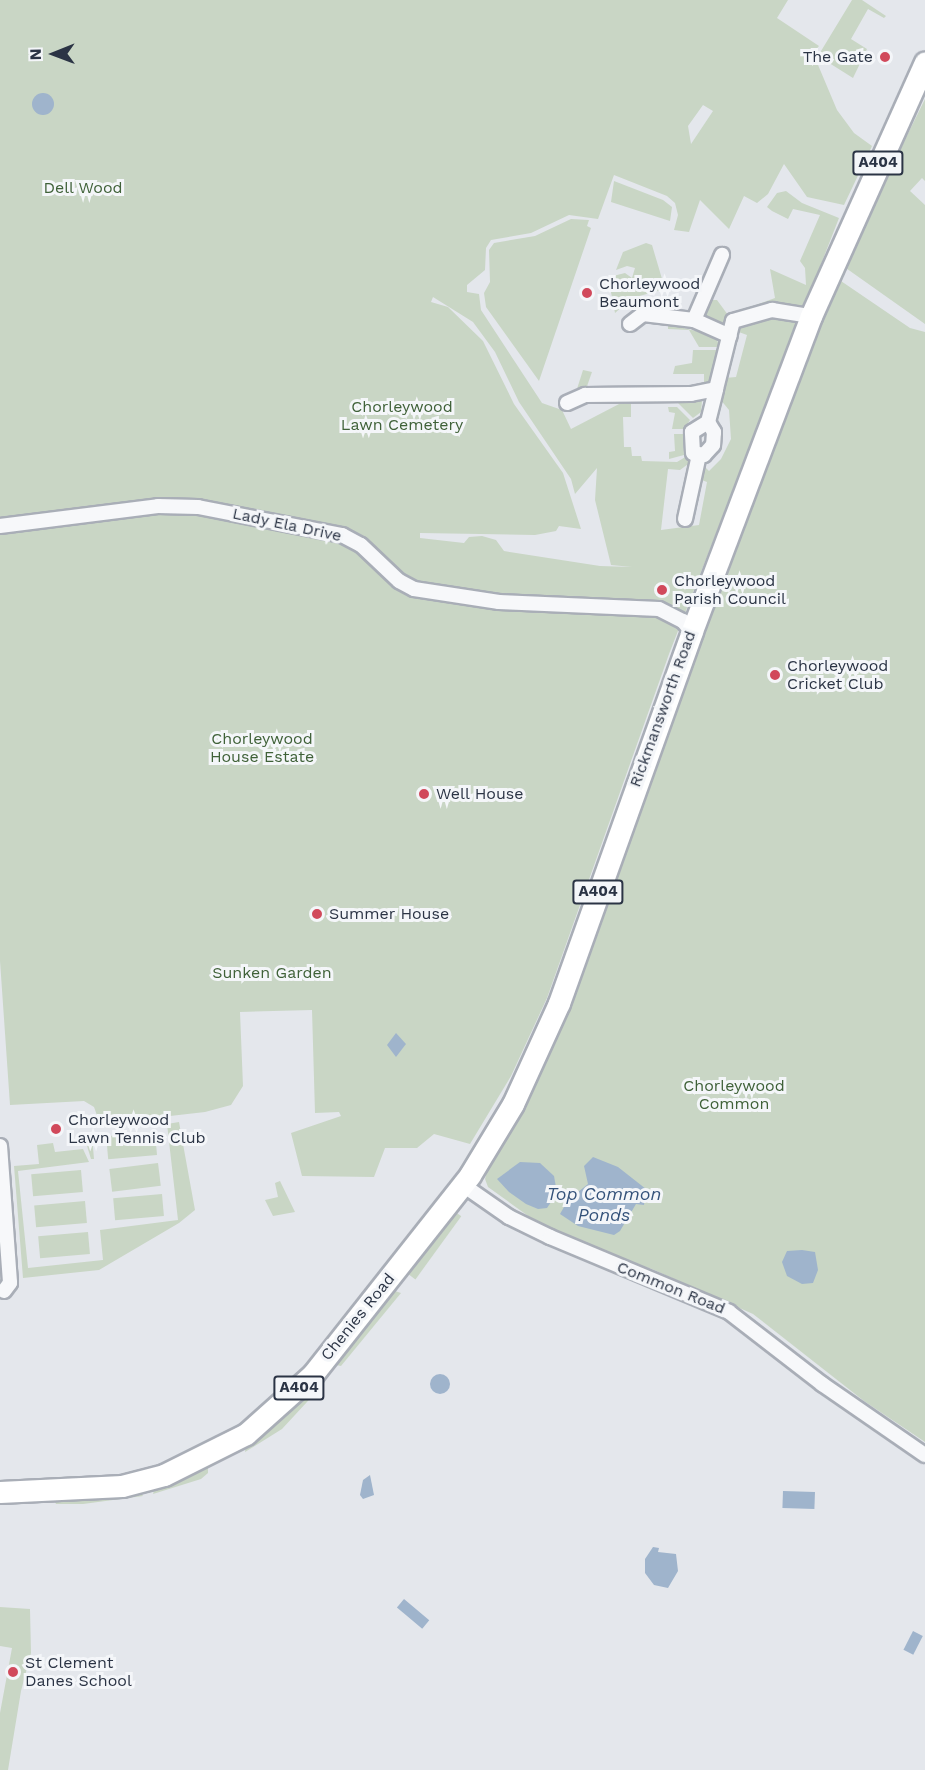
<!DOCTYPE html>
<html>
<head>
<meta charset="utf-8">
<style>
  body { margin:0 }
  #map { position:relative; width:925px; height:1770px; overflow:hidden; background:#e4e7ec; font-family:"Work Sans",sans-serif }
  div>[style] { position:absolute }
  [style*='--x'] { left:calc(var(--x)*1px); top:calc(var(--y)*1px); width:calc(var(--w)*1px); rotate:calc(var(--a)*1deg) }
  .green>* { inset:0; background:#c9d6c5; transform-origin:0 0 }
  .water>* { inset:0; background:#9fb4cc; transform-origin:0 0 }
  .round { border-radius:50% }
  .roads { filter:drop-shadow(2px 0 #a9aeb7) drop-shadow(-2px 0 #a9aeb7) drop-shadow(0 2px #a9aeb7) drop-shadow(0 -2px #a9aeb7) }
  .street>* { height:14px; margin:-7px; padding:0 7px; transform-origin:7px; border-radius:7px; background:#f7f8fa }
  .primary>* { height:21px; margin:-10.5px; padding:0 10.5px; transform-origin:10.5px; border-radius:10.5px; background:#fff }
  .dots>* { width:16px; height:16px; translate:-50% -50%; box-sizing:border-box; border:3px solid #f4f6f9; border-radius:50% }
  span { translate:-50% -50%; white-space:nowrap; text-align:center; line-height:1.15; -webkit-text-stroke:6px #f4f6f9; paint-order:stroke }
  .shield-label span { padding:2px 4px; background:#f4f6f9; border:2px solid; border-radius:4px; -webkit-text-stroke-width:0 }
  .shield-label { font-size:15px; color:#2b3445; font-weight:700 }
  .poi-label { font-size:16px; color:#2b3445 }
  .right { translate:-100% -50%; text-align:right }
  .left { translate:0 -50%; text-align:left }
  .park-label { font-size:16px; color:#3f6138 }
  .street-label { font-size:16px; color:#2b3445 }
  .water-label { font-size:18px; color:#34527a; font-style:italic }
  .north { position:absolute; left:24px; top:24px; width:60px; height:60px; -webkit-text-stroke:4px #f4f6f9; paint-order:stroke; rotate:269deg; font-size:16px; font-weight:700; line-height:24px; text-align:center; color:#2b3445 }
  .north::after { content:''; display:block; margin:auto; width:21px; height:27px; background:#2b3445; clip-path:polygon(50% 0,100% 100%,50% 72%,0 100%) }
</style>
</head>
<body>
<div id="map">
  <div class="green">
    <i style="clip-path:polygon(evenodd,0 0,788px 0,777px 18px,819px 46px,813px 53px,837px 110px,854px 133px,872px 146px,844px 205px,807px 197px,784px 164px,768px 194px,757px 203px,744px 196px,729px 229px,700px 200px,689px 232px,674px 230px,678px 215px,675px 203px,667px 196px,614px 175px,598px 219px,569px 215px,531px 233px,491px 240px,486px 248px,485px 270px,467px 285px,467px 292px,479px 294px,481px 310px,542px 403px,562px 410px,571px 429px,621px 403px,631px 403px,631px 417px,623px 417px,624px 447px,631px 447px,632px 456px,641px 456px,642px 461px,677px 462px,687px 456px,691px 462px,680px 470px,668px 469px,661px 530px,699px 525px,707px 482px,699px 479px,703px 465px,709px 471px,721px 459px,731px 439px,729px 410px,720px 399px,725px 378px,736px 377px,747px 335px,703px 319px,710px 300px,717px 300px,728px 315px,775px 298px,770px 269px,806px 285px,805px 268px,800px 261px,820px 215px,793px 209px,788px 219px,772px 211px,767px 207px,777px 193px,786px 191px,802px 203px,839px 218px,669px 654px,547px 998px,511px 1076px,470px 1144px,434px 1134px,417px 1148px,385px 1148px,374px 1177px,302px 1176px,291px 1133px,341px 1116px,339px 1112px,315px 1113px,312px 1010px,240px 1012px,243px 1086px,231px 1105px,205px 1112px,100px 1124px,94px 1107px,84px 1101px,10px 1105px,0 961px,0 0,703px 105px,713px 111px,691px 144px,688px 126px,703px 105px,0 0,433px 297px,473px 322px,495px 352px,519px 402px,571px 479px,575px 494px,597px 468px,595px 500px,611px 565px,632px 567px,600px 566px,504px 551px,496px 540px,482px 536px,469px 537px,464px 543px,420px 538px,420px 533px,535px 535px,556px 531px,559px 526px,581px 529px,563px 473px,514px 404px,483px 341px,448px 307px,431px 302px,433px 297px)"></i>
    <i style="clip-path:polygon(852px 0,862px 0,886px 16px,884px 18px,868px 9px,851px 39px,867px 49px,853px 78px,818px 56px)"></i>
    <i style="clip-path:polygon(925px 99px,925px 181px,922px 178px,910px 191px,925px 205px,925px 324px,843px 266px)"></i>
    <i style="clip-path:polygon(614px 181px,663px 200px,672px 207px,670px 221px,611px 202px)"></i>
    <i style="clip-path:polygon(571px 219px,589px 220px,587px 226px,591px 228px,539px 381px,486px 307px,484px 293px,490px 282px,489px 250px,494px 243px,535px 236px)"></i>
    <i style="clip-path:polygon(646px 243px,652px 245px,665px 289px,632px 298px,615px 313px,610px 287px,613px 276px,625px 273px,632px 278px,635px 268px,627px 266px,616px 270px,623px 252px)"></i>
    <i style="clip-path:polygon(838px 279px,910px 328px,925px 332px,925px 1442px,864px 1401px,753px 1314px,652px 1269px,599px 1252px,531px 1218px,488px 1187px,485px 1179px,488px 1167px,523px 1112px,798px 372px)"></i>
    <i style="clip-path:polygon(668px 324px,715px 336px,720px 347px,699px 347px,689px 330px,668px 329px)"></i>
    <i style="clip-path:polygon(693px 350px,719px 350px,710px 382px,704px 384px,704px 374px,673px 374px,675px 366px,692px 363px)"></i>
    <i style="clip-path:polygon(583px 370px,592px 372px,586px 389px,577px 389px)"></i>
    <i style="clip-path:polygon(702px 401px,701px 412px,693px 418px,677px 402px)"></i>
    <i style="clip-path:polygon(668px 407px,677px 407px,690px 420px,684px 429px,672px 429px,675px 413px,669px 412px)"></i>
    <i style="clip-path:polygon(674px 434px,683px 434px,684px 455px,669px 459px,669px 452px,675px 451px)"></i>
    <i style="clip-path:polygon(179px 1122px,195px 1210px,179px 1223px,99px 1270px,23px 1278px,14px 1166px,39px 1164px,37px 1145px,53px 1143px,55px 1152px,83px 1149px,89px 1162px,18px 1171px,28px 1268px,103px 1260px,100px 1230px,178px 1220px,167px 1124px)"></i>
    <i style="left:155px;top:1132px;width:23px;height:49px;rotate:85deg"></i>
    <i style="clip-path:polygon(92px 1136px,94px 1159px,91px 1159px,84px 1136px)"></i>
    <i style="left:158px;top:1163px;width:23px;height:49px;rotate:83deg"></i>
    <i style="left:81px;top:1170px;width:22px;height:50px;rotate:85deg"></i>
    <i style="clip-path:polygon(280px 1181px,295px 1212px,273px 1216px,265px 1200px,278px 1197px,275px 1183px)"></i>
    <i style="left:162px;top:1194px;width:22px;height:49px;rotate:85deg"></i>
    <i style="left:85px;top:1201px;width:22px;height:51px;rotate:85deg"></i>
    <i style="left:454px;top:1211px;width:9px;height:78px;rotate:36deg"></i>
    <i style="left:88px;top:1232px;width:22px;height:50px;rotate:85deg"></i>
    <i style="clip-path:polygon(392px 1290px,401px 1293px,341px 1366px,336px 1365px)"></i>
    <i style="clip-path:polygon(316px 1384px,319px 1389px,282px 1429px,245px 1452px,246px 1443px,281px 1418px)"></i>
    <i style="clip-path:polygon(208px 1467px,208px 1473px,201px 1479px,153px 1494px,155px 1487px)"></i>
    <i style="clip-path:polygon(139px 1491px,143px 1496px,83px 1504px,56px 1504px,54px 1500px)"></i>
    <i style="clip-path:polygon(0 1607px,30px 1609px,31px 1653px,21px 1691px,8px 1770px,0 1770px,0 1713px,12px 1648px,0 1646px)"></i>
  </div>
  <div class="water">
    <i class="round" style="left:32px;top:93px;width:22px;height:22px"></i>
    <i style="clip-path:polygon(396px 1033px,406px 1044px,396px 1057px,387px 1045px)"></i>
    <i style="clip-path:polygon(593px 1157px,618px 1167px,646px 1189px,644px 1205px,636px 1204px,620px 1231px,614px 1235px,578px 1226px,560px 1214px,568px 1200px,588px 1184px,584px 1166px)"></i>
    <i style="clip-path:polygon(520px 1162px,540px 1163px,554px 1176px,557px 1193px,547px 1208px,538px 1209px,526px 1204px,509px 1192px,497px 1179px)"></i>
    <i style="clip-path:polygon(802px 1250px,815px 1252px,818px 1270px,813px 1283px,802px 1284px,787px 1276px,782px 1262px,787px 1251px)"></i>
    <i class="round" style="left:430px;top:1374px;width:20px;height:20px"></i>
    <i style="clip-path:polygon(370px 1475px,374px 1495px,363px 1499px,360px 1495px,363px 1480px)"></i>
    <i style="left:783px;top:1491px;width:32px;height:17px;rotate:2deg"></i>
    <i style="clip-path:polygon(653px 1547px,659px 1548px,658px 1552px,676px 1554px,678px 1571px,668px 1588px,654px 1585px,645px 1573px,645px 1559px)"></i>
    <i style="left:404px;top:1599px;width:33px;height:11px;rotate:40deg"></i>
    <i style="left:913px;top:1631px;width:11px;height:21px;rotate:27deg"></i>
  </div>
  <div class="roads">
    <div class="street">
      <i style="--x:694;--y:320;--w:71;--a:-66.7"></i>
      <i style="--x:630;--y:324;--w:16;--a:-38"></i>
      <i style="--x:643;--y:314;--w:51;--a:6.7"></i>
      <i style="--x:694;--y:320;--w:39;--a:24"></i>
      <i style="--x:567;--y:403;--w:20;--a:-24"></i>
      <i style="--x:585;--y:395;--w:106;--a:-0.5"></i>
      <i style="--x:691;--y:394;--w:25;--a:-11"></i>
      <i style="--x:716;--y:389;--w:70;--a:-76"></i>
      <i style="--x:733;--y:321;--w:41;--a:-15.8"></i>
      <i style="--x:772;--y:310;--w:39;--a:9"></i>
      <i style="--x:708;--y:422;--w:12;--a:59"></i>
      <i style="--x:714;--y:432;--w:13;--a:94"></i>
      <i style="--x:713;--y:445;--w:13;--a:132"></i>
      <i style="--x:704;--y:455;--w:11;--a:-170"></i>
      <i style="--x:693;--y:453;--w:21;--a:-93"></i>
      <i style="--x:692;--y:432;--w:19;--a:-32"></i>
      <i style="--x:708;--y:422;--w:34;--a:-76"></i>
      <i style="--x:685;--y:519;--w:66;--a:-77.7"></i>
      <i style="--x:0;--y:526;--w:159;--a:-7.2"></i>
      <i style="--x:158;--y:506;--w:40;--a:1.4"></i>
      <i style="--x:198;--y:507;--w:147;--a:11"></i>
      <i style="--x:342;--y:535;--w:21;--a:28"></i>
      <i style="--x:361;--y:545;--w:52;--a:43.5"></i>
      <i style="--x:399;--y:581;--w:17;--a:28"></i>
      <i style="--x:414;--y:589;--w:86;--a:8.7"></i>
      <i style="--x:499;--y:602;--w:160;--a:2.5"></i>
      <i style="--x:659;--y:609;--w:27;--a:27"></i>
      <i style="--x:683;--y:621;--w:14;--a:51"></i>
      <i style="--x:0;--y:1146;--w:137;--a:85.8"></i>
      <i style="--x:10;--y:1283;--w:10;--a:127"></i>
      <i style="--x:463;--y:1185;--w:56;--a:34.8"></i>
      <i style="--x:509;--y:1217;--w:46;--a:26"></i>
      <i style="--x:550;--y:1237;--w:194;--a:22.7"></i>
      <i style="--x:729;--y:1312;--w:118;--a:37.7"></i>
      <i style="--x:822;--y:1384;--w:125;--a:34.6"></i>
    </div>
    <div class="primary">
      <i style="--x:0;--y:1492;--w:122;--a:-2.8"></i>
      <i style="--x:122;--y:1486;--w:43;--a:-14.7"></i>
      <i style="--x:164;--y:1475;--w:92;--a:-26.6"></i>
      <i style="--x:246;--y:1434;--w:90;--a:-41.8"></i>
      <i style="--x:313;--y:1374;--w:253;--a:-51.7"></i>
      <i style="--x:470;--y:1175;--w:83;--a:-58.8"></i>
      <i style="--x:513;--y:1104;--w:111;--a:-65.5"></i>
      <i style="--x:559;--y:1003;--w:395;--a:-70.3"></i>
      <i style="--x:692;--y:631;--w:337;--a:-69.3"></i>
      <i style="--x:811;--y:316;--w:278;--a:-65.8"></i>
    </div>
  </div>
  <div class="dots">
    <i style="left:885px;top:57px;background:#d1495b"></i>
    <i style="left:587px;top:293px;background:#d1495b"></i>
    <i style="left:662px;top:590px;background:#d1495b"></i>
    <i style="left:775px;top:675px;background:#d1495b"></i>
    <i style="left:424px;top:794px;background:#d1495b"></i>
    <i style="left:317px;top:914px;background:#d1495b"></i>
    <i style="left:56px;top:1129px;background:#d1495b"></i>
    <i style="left:13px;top:1672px;background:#d1495b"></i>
  </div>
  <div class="shield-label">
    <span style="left:878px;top:163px">A404</span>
    <span style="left:598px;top:892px">A404</span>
    <span style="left:299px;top:1388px">A404</span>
  </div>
  <div class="poi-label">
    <span class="right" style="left:873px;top:57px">The Gate</span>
    <span class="left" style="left:599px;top:293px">Chorleywood<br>Beaumont</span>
    <span class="left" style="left:674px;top:590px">Chorleywood<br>Parish Council</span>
    <span class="left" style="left:787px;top:675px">Chorleywood<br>Cricket Club</span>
    <span class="left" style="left:436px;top:794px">Well House</span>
    <span class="left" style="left:329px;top:914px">Summer House</span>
    <span class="left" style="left:68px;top:1129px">Chorleywood<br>Lawn Tennis Club</span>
    <span class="left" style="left:25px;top:1672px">St Clement<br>Danes School</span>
  </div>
  <div class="park-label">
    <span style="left:83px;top:188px">Dell Wood</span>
    <span style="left:402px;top:416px">Chorleywood<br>Lawn Cemetery</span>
    <span style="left:262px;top:748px">Chorleywood<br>House Estate</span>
    <span style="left:272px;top:973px">Sunken Garden</span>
    <span style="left:734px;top:1095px">Chorleywood<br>Common</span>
  </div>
  <div class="street-label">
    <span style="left:287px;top:525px;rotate:12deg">Lady Ela Drive</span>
    <span style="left:663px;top:709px;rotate:-70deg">Rickmansworth Road</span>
    <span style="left:671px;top:1288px;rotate:22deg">Common Road</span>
    <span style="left:358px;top:1317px;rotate:-51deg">Chenies Road</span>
  </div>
  <div class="water-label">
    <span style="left:604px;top:1205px">Top Common<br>Ponds</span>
  </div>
  <div class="north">N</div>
</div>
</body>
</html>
